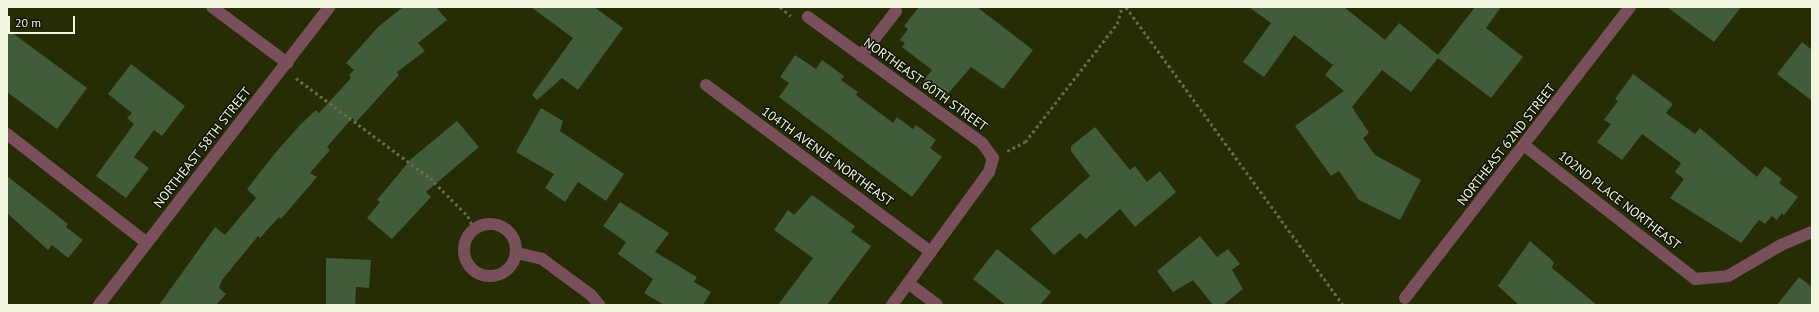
<!DOCTYPE html>
<html>
<head>
<meta charset="utf-8">
<style>
  body { margin:0 }
  #map { position:relative; width:1819px; height:312px; overflow:hidden; background:#262d05; font-family:"PT Sans",sans-serif }
  div>[style] { position:absolute }
  [style*='--x'] { left:calc(var(--x)*1px); top:calc(var(--y)*1px); width:calc(var(--w)*1px); rotate:calc(var(--a)*1deg) }
  .building>* { inset:0; background:#415b3b }
  .path>* { height:2.5px; margin-top:-1.25px; transform-origin:0; background:repeating-linear-gradient(90deg,#636a47 0 3px,transparent 0 6px) }
  .minor>* { height:12px; margin:-6px; padding:0 6px; transform-origin:6px; border-radius:6px; background:#7a4f5c }
  .minor>.ring { margin:-6px; padding:0; box-sizing:content-box; background:none; border:12px solid #7a4f5c; border-radius:50% }
  span { translate:-50% -50%; white-space:nowrap; text-align:center; line-height:1.15; -webkit-text-stroke:3px #101405; paint-order:stroke }
  .street-label { font-size:13px; color:#f0f6df }
  .frame { position:absolute; inset:0; border:8px solid #f0f6df; pointer-events:none }
  .scale { position:absolute; left:8px; top:16px; width:67px; height:18px; box-sizing:border-box; border:2px solid #f0f6df; border-top:0; padding-left:5px; font-size:12px; line-height:14px; white-space:nowrap; color:#f0f6df; -webkit-text-stroke:3px #101405; paint-order:stroke }
</style>
</head>
<body>
<div id="map">
  <div class="building">
    <i style="clip-path:polygon(403px 7px,436px 7px,447px 20px,418px 43px,425px 51px,397px 72px,399px 75px,356px 122px,352px 118px,327px 147px,330px 150px,310px 173px,317px 177px,281px 219px,279px 217px,260px 238px,258px 236px,222px 280px,219px 288px,226px 294px,216px 305px,159px 305px,215px 227px,225px 235px,256px 198px,247px 189px,276px 152px,301px 124px,316px 110px,319px 113px,351px 78px,349px 75px,354px 70px,346px 63px,378px 27px)"></i>
    <i style="clip-path:polygon(531px 7px,594px 7px,623px 28px,578px 90px,562px 78px,537px 100px,532px 95px,573px 38px)"></i>
    <i style="clip-path:polygon(919px 7px,977px 7px,1033px 50px,1003px 89px,971px 67px,946px 96px,924px 80px,932px 70px,902px 47px,905px 43px,900px 40px,908px 29px,904px 26px)"></i>
    <i style="clip-path:polygon(1249px 7px,1344px 7px,1385px 40px,1399px 23px,1438px 55px,1475px 7px,1501px 7px,1486px 28px,1523px 57px,1491px 98px,1438px 58px,1411px 92px,1382px 70px,1352px 107px,1369px 133px,1363px 138px,1375px 155px,1421px 180px,1400px 220px,1359px 200px,1339px 171px,1331px 176px,1295px 126px,1344px 91px,1325px 75px,1333px 65px,1294px 35px,1264px 77px,1243px 62px,1271px 23px)"></i>
    <i style="clip-path:polygon(1667px 7px,1741px 7px,1714px 42px)"></i>
    <i style="clip-path:polygon(7px 29px,87px 88px,57px 129px,7px 92px)"></i>
    <i style="clip-path:polygon(1802px 42px,1812px 50px,1812px 101px,1777px 74px)"></i>
    <i style="clip-path:polygon(795px 55px,816px 69px,822px 60px,844px 76px,841px 80px,858px 92px,856px 95px,893px 123px,897px 117px,913px 129px,916px 125px,936px 140px,930px 148px,942px 157px,912px 197px,779px 97px,789px 83px,780px 77px)"></i>
    <i style="clip-path:polygon(131px 64px,185px 106px,162px 136px,154px 130px,134px 157px,149px 168px,126px 198px,96px 176px,134px 124px,127px 118px,132px 113px,108px 94px)"></i>
    <i style="clip-path:polygon(1633px 74px,1673px 104px,1666px 113px,1695px 134px,1700px 128px,1757px 177px,1765px 166px,1782px 179px,1779px 183px,1798px 197px,1784px 215px,1782px 213px,1777px 220px,1772px 216px,1765px 224px,1759px 220px,1741px 243px,1670px 198px,1684px 179px,1675px 172px,1681px 163px,1642px 134px,1622px 160px,1597px 142px,1611px 124px,1604px 120px,1618px 101px,1615px 99px)"></i>
    <i style="clip-path:polygon(541px 108px,563px 121px,560px 131px,624px 174px,606px 201px,578px 182px,565px 202px,545px 188px,554px 174px,516px 152px)"></i>
    <i style="clip-path:polygon(457px 121px,479px 147px,426px 192px,431px 197px,392px 239px,367px 218px,380px 202px,377px 200px,411px 159px)"></i>
    <i style="clip-path:polygon(1095px 127px,1130px 170px,1135px 166px,1147px 182px,1160px 171px,1176px 192px,1135px 227px,1120px 209px,1086px 239px,1080px 233px,1054px 255px,1030px 229px,1090px 176px,1071px 151px,1071px 146px)"></i>
    <i style="clip-path:polygon(7px 176px,68px 224px,66px 227px,83px 240px,68px 258px,52px 245px,48px 250px,7px 213px)"></i>
    <i style="clip-path:polygon(812px 195px,855px 226px,851px 232px,871px 246px,827px 305px,778px 305px,813px 258px,774px 230px,788px 210px,794px 215px)"></i>
    <i style="clip-path:polygon(620px 202px,669px 233px,655px 252px,697px 277px,694px 282px,711px 292px,703px 305px,664px 305px,644px 293px,653px 279px,618px 254px,626px 242px,603px 226px)"></i>
    <i style="clip-path:polygon(1200px 236px,1217px 257px,1228px 249px,1240px 264px,1232px 270px,1243px 289px,1223px 305px,1213px 305px,1193px 280px,1173px 292px,1157px 271px)"></i>
    <i style="clip-path:polygon(1530px 241px,1554px 262px,1552px 268px,1597px 305px,1519px 305px,1498px 286px)"></i>
    <i style="clip-path:polygon(997px 249px,1051px 292px,1040px 305px,1006px 305px,973px 279px)"></i>
    <i style="clip-path:polygon(326px 258px,371px 260px,369px 288px,356px 287px,355px 305px,326px 305px)"></i>
    <i style="clip-path:polygon(1799px 277px,1812px 287px,1812px 305px,1777px 305px)"></i>
  </div>
  <div class="path">
    <i style="--x:780;--y:7;--w:14;--a:39"></i>
    <i style="--x:1126;--y:7;--w:369;--a:53.9"></i>
    <i style="--x:296;--y:78;--w:167;--a:36.7"></i>
    <i style="--x:430;--y:178;--w:54;--a:45"></i>
    <i style="--x:468;--y:216;--w:14;--a:65"></i>
    <i style="--x:1007;--y:151;--w:20;--a:-27"></i>
    <i style="--x:1025;--y:142;--w:150;--a:-52.1"></i>
    <i style="--x:1117;--y:24;--w:18;--a:-74"></i>
  </div>
  <div class="minor">
    <i style="--x:212;--y:7;--w:94;--a:36.7"></i>
    <i style="--x:808;--y:17;--w:215;--a:35.9"></i>
    <i style="--x:982;--y:143;--w:19;--a:54"></i>
    <i style="--x:993;--y:158;--w:15;--a:106"></i>
    <i style="--x:989;--y:172;--w:165;--a:126.1"></i>
    <i style="--x:861;--y:56;--w:57;--a:-52.1"></i>
    <i style="--x:706;--y:85;--w:280;--a:36.6"></i>
    <i style="--x:7;--y:134;--w:177;--a:37.9"></i>
    <i style="--x:1525;--y:146;--w:216;--a:38"></i>
    <i style="--x:1695;--y:279;--w:33;--a:-5"></i>
    <i style="--x:1728;--y:276;--w:61;--a:-30.3"></i>
    <i style="--x:1781;--y:245;--w:34;--a:-23"></i>
    <i class="ring" style="left:464px;top:224px;width:40px;height:40px"></i>
    <i style="--x:517;--y:253;--w:26;--a:13"></i>
    <i style="--x:542;--y:259;--w:61;--a:36.3"></i>
    <i style="--x:591;--y:295;--w:13;--a:51"></i>
    <i style="--x:908;--y:283;--w:36;--a:37"></i>
    <i style="--x:1405;--y:298;--w:368;--a:-52.3"></i>
    <i style="--x:99;--y:305;--w:376;--a:-52.3"></i>
  </div>
  <div class="street-label">
    <span style="left:925px;top:85px;rotate:36deg">NORTHEAST 60TH STREET</span>
    <span style="left:1507px;top:145px;rotate:-52deg">NORTHEAST 62ND STREET</span>
    <span style="left:203px;top:148px;rotate:-52deg">NORTHEAST 58TH STREET</span>
    <span style="left:827px;top:157px;rotate:36deg">104TH AVENUE NORTHEAST</span>
    <span style="left:1619px;top:201px;rotate:38deg">102ND PLACE NORTHEAST</span>
  </div>
  <div class="frame"></div>
  <div class="scale">20 m</div>
</div>
</body>
</html>
